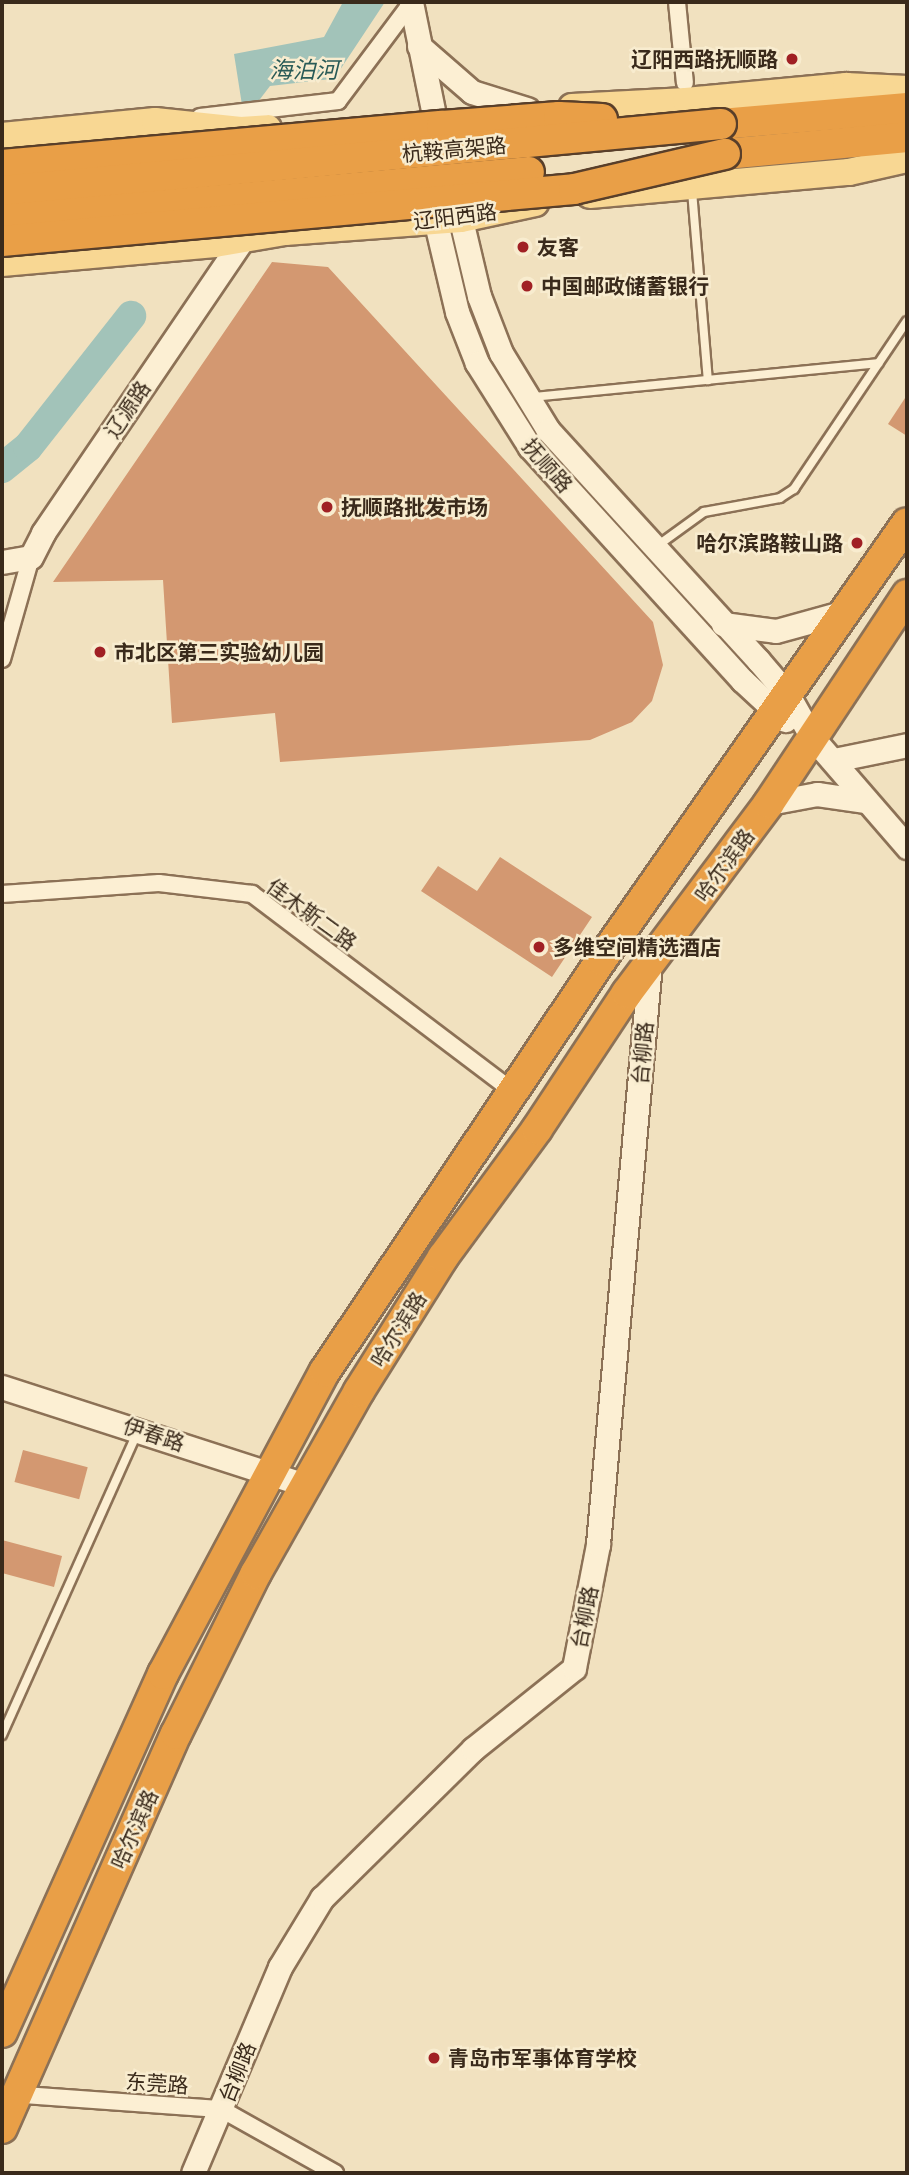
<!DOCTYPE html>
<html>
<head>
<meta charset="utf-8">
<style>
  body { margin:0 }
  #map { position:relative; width:909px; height:2175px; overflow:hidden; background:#f1e1bf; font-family:"Noto Serif","Noto Sans SC",serif }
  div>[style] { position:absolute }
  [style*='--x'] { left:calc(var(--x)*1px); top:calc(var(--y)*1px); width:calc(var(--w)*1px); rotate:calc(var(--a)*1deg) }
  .water>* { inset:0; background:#a2c3b9 }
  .pier>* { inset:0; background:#f1e1bf }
  .river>* { height:30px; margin:-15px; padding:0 15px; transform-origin:15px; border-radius:15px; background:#a2c3b9 }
  .building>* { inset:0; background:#d39871; transform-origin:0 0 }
  .roads { filter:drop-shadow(2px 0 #8c7156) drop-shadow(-2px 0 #8c7156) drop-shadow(0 2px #8c7156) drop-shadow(0 -2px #8c7156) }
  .lane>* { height:8px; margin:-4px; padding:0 4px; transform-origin:4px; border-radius:4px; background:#fcefd3 }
  .street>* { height:16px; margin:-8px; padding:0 8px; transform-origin:8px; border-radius:8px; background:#fcefd3 }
  .secondary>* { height:23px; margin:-11.5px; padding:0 11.5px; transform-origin:11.5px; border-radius:11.5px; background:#fcefd3 }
  .primary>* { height:26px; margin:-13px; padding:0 13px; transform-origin:13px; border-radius:13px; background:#f8d793 }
  .highway>* { height:30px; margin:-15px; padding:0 15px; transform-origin:15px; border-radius:15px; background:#e99f47 }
  .bridges { filter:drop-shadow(2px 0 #593f2a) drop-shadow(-2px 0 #593f2a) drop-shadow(0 2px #593f2a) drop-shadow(0 -2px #593f2a) }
  .highway-bridge>* { height:30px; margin:-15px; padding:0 15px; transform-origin:15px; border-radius:15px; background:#e99f47 }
  .dots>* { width:19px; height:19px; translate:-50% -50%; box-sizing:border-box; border:4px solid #f8eccf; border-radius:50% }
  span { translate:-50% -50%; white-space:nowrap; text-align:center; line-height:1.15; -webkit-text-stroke:5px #f8eccf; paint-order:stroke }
  .poi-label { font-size:21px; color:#3a2a1b; font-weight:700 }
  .right { translate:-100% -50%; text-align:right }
  .left { translate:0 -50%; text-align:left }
  .street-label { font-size:21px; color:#3a2a1b }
  .water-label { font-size:23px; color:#295b57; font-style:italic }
  .frame { position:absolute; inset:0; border:4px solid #3a2a1b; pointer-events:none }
</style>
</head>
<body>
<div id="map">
  <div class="water">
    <i style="clip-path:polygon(343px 2px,385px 2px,324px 94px,242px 105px,234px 54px,324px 37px)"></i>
  </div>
  <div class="pier">
    <i style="clip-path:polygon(339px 78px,327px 96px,254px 107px,270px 86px)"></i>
  </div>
  <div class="river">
    <i style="--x:2;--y:468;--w:33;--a:-39"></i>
    <i style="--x:28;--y:447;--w:167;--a:-51.8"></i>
  </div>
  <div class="building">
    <i style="clip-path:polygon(272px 262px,328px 267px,653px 622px,663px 665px,652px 701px,632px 722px,590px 740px,280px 762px,275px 713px,172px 723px,163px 580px,53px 582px)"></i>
    <i style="clip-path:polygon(907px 395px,907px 436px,888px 424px)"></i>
    <i style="clip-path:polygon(500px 857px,592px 917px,552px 977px,421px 891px,438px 866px,477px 891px)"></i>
    <i style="left:23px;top:1450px;width:67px;height:33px;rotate:15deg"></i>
    <i style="clip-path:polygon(2px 1540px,62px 1556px,54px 1587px,2px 1573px)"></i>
  </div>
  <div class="roads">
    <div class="lane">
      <i style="--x:692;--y:191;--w:190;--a:85.2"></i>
      <i style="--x:533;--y:397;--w:347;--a:-5.6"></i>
      <i style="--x:657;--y:546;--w:58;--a:-35.9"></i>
      <i style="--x:704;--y:512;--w:77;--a:-10.4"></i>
      <i style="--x:780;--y:498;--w:17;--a:-33"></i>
      <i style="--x:794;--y:489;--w:202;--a:-56.1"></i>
      <i style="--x:2;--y:1735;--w:333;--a:-65.9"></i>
    </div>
    <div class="street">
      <i style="--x:677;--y:2;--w:81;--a:84.4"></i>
      <i style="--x:200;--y:117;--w:139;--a:-6.6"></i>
      <i style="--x:338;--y:101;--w:124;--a:-53.2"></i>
      <i style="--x:2;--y:659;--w:106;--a:-74.1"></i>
      <i style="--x:2;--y:894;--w:157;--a:-4"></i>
      <i style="--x:159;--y:883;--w:94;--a:6.7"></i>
      <i style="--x:252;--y:894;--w:328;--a:37.1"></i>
      <i style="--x:11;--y:2094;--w:211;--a:4.1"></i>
      <i style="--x:221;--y:2109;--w:131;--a:29.3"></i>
    </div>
    <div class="secondary">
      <i style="--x:411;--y:2;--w:141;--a:78.5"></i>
      <i style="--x:419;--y:46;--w:70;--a:41"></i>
      <i style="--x:472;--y:92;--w:58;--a:17.2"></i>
      <i style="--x:457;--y:203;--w:96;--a:76.7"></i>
      <i style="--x:479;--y:296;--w:61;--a:68.9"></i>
      <i style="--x:501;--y:353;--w:90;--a:58.6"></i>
      <i style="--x:548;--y:430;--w:311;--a:47.6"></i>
      <i style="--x:758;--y:660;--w:46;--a:49.4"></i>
      <i style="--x:788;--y:695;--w:47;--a:60.7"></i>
      <i style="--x:811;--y:736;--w:147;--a:49.1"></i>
      <i style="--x:432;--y:206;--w:109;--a:76.7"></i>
      <i style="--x:457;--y:312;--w:55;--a:68.6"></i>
      <i style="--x:477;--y:363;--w:99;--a:57.8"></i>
      <i style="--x:530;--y:447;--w:315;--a:47.7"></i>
      <i style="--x:742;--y:680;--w:59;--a:42.9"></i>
      <i style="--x:2;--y:562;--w:29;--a:-10"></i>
      <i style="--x:31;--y:557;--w:27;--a:-63"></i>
      <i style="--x:43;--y:533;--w:356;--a:-55.8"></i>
      <i style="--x:723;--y:624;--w:53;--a:7.5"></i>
      <i style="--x:776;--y:631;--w:72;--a:-15.4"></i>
      <i style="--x:834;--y:760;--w:75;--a:-11.6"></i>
      <i style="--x:769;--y:803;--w:49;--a:-10.6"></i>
      <i style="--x:817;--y:794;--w:49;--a:8.3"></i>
      <i style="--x:2;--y:1387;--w:319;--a:17.9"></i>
      <i style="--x:193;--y:2173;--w:224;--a:-67.1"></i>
      <i style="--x:280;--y:1967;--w:81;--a:-58.7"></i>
      <i style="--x:322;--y:1898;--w:212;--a:-44.6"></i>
      <i style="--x:473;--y:1749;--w:129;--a:-38.7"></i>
      <i style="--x:574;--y:1668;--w:126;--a:-79"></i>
      <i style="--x:598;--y:1544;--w:582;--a:-84.88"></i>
    </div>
    <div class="primary">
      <i style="--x:572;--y:107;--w:114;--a:-3"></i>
      <i style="--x:686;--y:101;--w:161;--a:-5.4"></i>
      <i style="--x:846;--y:86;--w:61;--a:2.8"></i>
      <i style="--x:2;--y:136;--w:154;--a:-5.6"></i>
      <i style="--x:155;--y:121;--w:86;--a:6"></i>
      <i style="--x:241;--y:130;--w:27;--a:-4"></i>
      <i style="--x:590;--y:195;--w:260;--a:-5.1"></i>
      <i style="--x:849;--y:172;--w:59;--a:-12.6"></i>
      <i style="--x:2;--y:263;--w:214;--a:-5.1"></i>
      <i style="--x:215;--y:244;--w:71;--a:-9.7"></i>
      <i style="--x:285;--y:232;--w:176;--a:-4.2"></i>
      <i style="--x:461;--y:219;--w:76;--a:-12.2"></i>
    </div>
    <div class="highway">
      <i style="--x:721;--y:124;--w:187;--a:-4.9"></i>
      <i style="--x:725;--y:154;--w:183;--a:-5.3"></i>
      <i style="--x:2;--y:2032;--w:393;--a:-65.8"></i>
      <i style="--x:163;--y:1674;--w:344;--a:-61.9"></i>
      <i style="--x:325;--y:1371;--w:495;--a:-56.1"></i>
      <i style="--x:601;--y:960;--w:533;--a:-55"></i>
      <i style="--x:2;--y:2128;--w:431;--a:-66.2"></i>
      <i style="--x:176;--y:1734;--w:180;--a:-63.6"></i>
      <i style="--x:256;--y:1573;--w:209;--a:-60.5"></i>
      <i style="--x:359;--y:1391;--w:158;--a:-57.9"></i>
      <i style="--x:443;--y:1257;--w:159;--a:-53.7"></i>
      <i style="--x:537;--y:1129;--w:163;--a:-56.5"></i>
      <i style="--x:627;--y:993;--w:237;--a:-53.2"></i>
      <i style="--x:769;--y:803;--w:250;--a:-56.4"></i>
    </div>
  </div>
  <div class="bridges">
    <div class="highway-bridge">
      <i style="--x:2;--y:165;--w:442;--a:-5.1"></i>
      <i style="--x:442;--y:126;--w:117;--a:-4.4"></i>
      <i style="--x:559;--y:117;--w:43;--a:2.7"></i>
      <i style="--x:2;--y:191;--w:722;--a:-5.32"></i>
      <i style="--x:2;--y:220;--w:529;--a:-5.2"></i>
      <i style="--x:2;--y:241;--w:574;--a:-5.19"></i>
      <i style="--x:574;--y:189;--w:155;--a:-13.1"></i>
    </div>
  </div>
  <div class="dots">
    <i style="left:792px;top:59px;background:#a02024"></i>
    <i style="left:523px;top:247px;background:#a02024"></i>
    <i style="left:527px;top:286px;background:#a02024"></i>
    <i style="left:327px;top:507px;background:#a02024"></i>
    <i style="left:857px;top:543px;background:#a02024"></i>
    <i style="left:100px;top:652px;background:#a02024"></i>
    <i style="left:539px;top:947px;background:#a02024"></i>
    <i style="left:434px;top:2058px;background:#a02024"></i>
  </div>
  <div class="poi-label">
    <span class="right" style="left:778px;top:59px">辽阳西路抚顺路</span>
    <span class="left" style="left:537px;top:247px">友客</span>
    <span class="left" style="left:541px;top:286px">中国邮政储蓄银行</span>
    <span class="left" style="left:341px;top:507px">抚顺路批发市场</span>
    <span class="right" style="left:843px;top:543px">哈尔滨路鞍山路</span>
    <span class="left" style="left:114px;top:652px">市北区第三实验幼儿园</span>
    <span class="left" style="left:553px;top:947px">多维空间精选酒店</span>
    <span class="left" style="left:448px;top:2058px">青岛市军事体育学校</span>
  </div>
  <div class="street-label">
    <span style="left:454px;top:149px;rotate:-5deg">杭鞍高架路</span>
    <span style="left:455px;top:216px;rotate:-7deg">辽阳西路</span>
    <span style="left:127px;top:409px;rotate:-56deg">辽源路</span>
    <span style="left:548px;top:465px;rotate:49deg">抚顺路</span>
    <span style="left:724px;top:865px;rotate:-54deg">哈尔滨路</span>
    <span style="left:312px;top:914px;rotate:36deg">佳木斯二路</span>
    <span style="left:642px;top:1053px;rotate:-85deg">台柳路</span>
    <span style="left:398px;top:1329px;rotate:-58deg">哈尔滨路</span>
    <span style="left:154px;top:1434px;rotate:18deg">伊春路</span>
    <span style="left:584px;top:1617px;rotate:-79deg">台柳路</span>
    <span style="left:134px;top:1829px;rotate:-66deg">哈尔滨路</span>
    <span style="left:237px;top:2072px;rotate:-68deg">台柳路</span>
    <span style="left:157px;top:2083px;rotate:4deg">东莞路</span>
  </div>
  <div class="water-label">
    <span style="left:304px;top:69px">海泊河</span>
  </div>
  <div class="frame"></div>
</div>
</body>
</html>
